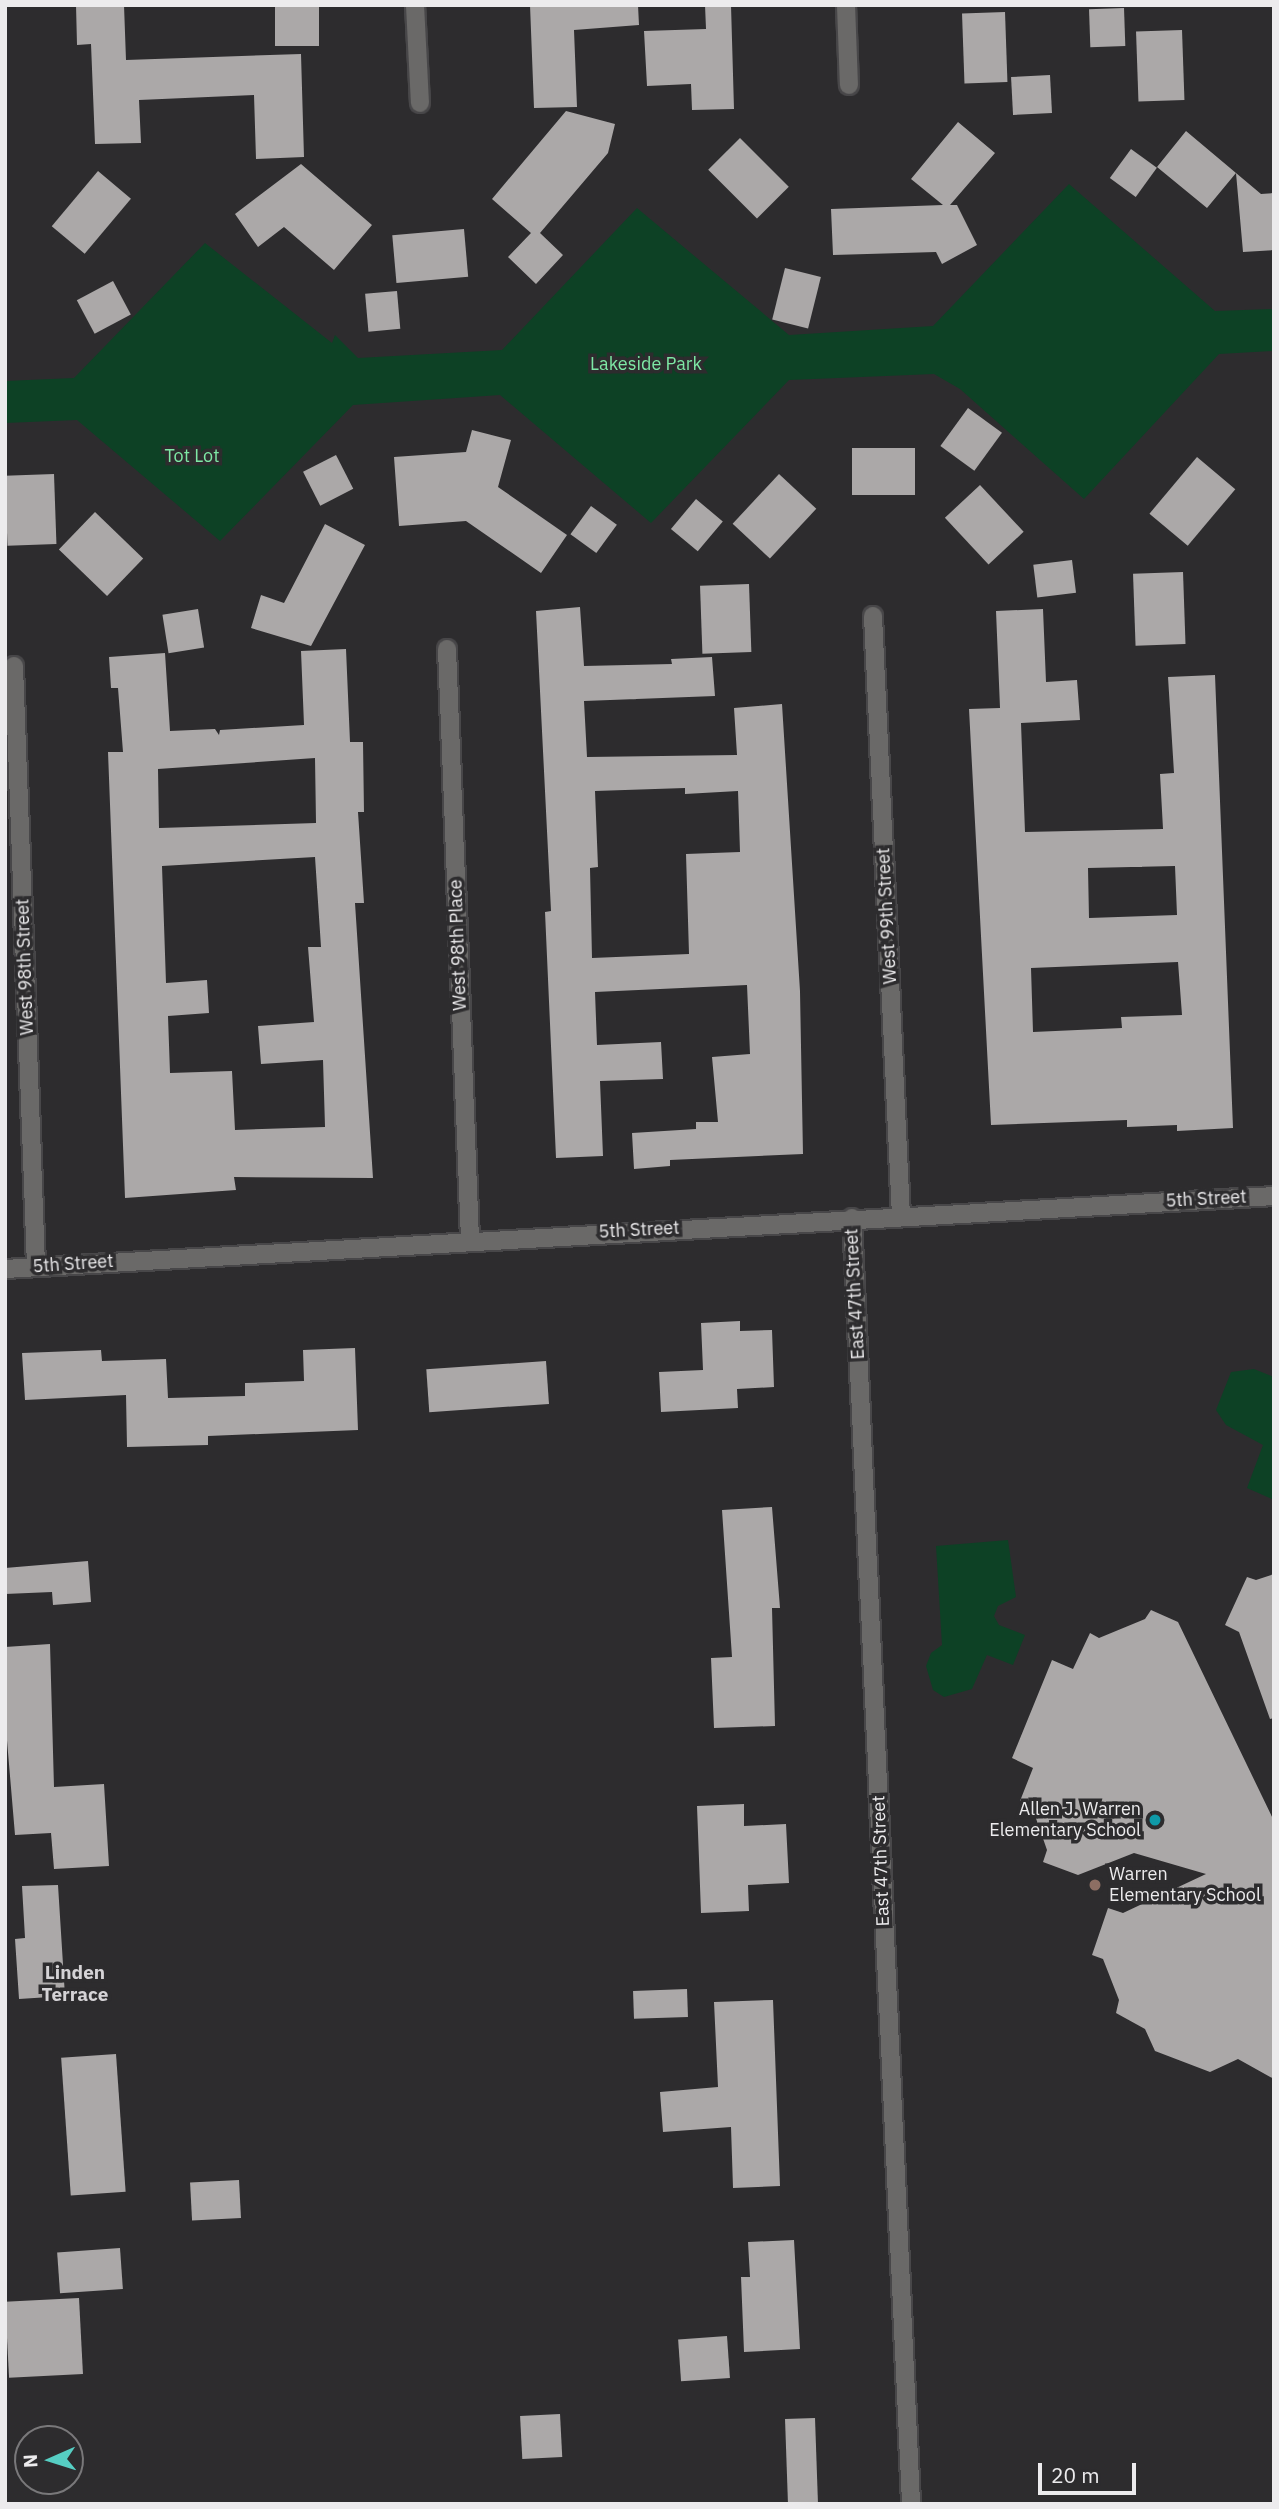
<!DOCTYPE html>
<html>
<head>
<meta charset="utf-8">
<style>
  body { margin:0 }
  #map { position:relative; width:1279px; height:2509px; overflow:hidden; background:#2d2c2e; font-family:"IBM Plex Sans",sans-serif }
  div>[style] { position:absolute }
  [style*='--x'] { left:calc(var(--x)*1px); top:calc(var(--y)*1px); width:calc(var(--w)*1px); rotate:calc(var(--a)*1deg) }
  .green>* { inset:0; background:#0d4125 }
  .building>* { inset:0; background:#aba8a8; transform-origin:0 0 }
  .roads { filter:drop-shadow(2px 0 #484749) drop-shadow(-2px 0 #484749) drop-shadow(0 2px #484749) drop-shadow(0 -2px #484749) }
  .minor>* { height:18px; margin:-9px; padding:0 9px; transform-origin:9px; border-radius:9px; background:#6a6968 }
  .dots>* { width:19px; height:19px; translate:-50% -50%; box-sizing:border-box; border:4px solid #2d2c2e; border-radius:50% }
  span { translate:-50% -50%; white-space:nowrap; text-align:center; line-height:1.15; -webkit-text-stroke:7px #2d2c2e; paint-order:stroke }
  .park-label { font-size:18px; color:#7ee8a5 }
  .street-label { font-size:18px; color:#ecebed }
  .poi-label { font-size:18px; color:#ecebed }
  .right { translate:-100% -50%; text-align:right }
  .left { translate:0 -50%; text-align:left }
  .neighbourhood-label { font-size:19px; color:#d5d3d6; font-weight:700 }
  .frame { position:absolute; inset:0; border:7px solid #ecebed; pointer-events:none }
  .north { position:absolute; left:14px; top:2425px; width:70px; height:70px; box-sizing:border-box; background:#2d2c2e; border:2px solid #79787a; border-radius:50%; rotate:267deg; font-size:19px; font-weight:700; line-height:28px; text-align:center; color:#ecebed }
  .north::after { content:''; display:block; margin:auto; width:24px; height:32px; background:#56cec3; clip-path:polygon(50% 0,100% 100%,50% 72%,0 100%) }
  .scale { position:absolute; left:1038px; top:2463px; width:98px; height:32px; box-sizing:border-box; border:4px solid #ecebed; border-top:0; padding-left:9px; font-size:21px; line-height:24px; white-space:nowrap; color:#ecebed; -webkit-text-stroke:5px #2d2c2e; paint-order:stroke }
</style>
</head>
<body>
<div id="map">
  <div class="green">
    <i style="clip-path:polygon(1069px 184px,1215px 311px,1274px 309px,1274px 351px,1219px 354px,1084px 499px,960px 389px,934px 374px,789px 380px,651px 523px,500px 395px,353px 405px,220px 541px,77px 420px,5px 423px,5px 381px,74px 378px,205px 243px,332px 343px,335px 335px,358px 358px,502px 350px,637px 208px,789px 335px,933px 326px)"></i>
    <i style="clip-path:polygon(1254px 1369px,1274px 1377px,1274px 1500px,1247px 1488px,1263px 1445px,1226px 1425px,1216px 1410px,1231px 1372px)"></i>
    <i style="clip-path:polygon(1008px 1540px,1016px 1597px,998px 1606px,994px 1616px,999px 1625px,1025px 1635px,1013px 1665px,987px 1655px,972px 1689px,944px 1697px,933px 1690px,926px 1666px,931px 1653px,942px 1645px,936px 1546px)"></i>
  </div>
  <div class="building">
    <i style="clip-path:polygon(76px 5px,124px 5px,126px 60px,301px 54px,304px 157px,256px 159px,254px 95px,139px 100px,141px 143px,95px 144px,91px 44px,77px 45px)"></i>
    <i style="left:275px;top:5px;width:44px;height:41px"></i>
    <i style="clip-path:polygon(530px 5px,638px 5px,639px 25px,574px 30px,577px 107px,534px 108px)"></i>
    <i style="clip-path:polygon(705px 5px,731px 5px,734px 109px,692px 110px,691px 84px,647px 86px,644px 31px,706px 29px)"></i>
    <i style="left:1124px;top:8px;width:38px;height:35px;rotate:88deg"></i>
    <i style="left:1005px;top:12px;width:70px;height:43px;rotate:88deg"></i>
    <i style="left:1182px;top:30px;width:70px;height:46px;rotate:88deg"></i>
    <i style="left:1050px;top:75px;width:38px;height:39px;rotate:87deg"></i>
    <i style="clip-path:polygon(566px 111px,615px 124px,608px 153px,540px 233px,563px 255px,536px 284px,508px 257px,531px 233px,492px 199px)"></i>
    <i style="clip-path:polygon(958px 122px,995px 153px,950px 205px,957px 205px,977px 245px,942px 264px,936px 252px,833px 255px,831px 209px,943px 205px,911px 179px)"></i>
    <i style="clip-path:polygon(1186px 131px,1261px 194px,1274px 193px,1274px 250px,1243px 252px,1236px 173px,1207px 208px,1157px 167px)"></i>
    <i style="left:740px;top:138px;width:69px;height:45px;rotate:45deg"></i>
    <i style="left:1131px;top:149px;width:32px;height:36px;rotate:36deg"></i>
    <i style="clip-path:polygon(301px 164px,372px 225px,334px 270px,284px 227px,258px 247px,235px 214px)"></i>
    <i style="left:98px;top:171px;width:43px;height:72px;rotate:40deg"></i>
    <i style="left:464px;top:229px;width:48px;height:72px;rotate:85deg"></i>
    <i style="left:785px;top:268px;width:37px;height:53px;rotate:14deg"></i>
    <i style="left:113px;top:281px;width:38px;height:41px;rotate:62deg"></i>
    <i style="left:397px;top:291px;width:38px;height:32px;rotate:85deg"></i>
    <i style="left:968px;top:408px;width:42px;height:47px;rotate:36deg"></i>
    <i style="clip-path:polygon(472px 430px,511px 440px,498px 487px,567px 535px,541px 573px,466px 521px,399px 526px,394px 457px,466px 452px)"></i>
    <i style="left:915px;top:448px;width:47px;height:63px;rotate:90deg"></i>
    <i style="left:336px;top:455px;width:38px;height:37px;rotate:63deg"></i>
    <i style="left:1197px;top:457px;width:50px;height:74px;rotate:40deg"></i>
    <i style="left:54px;top:474px;width:70px;height:49px;rotate:88deg"></i>
    <i style="left:779px;top:474px;width:51px;height:68px;rotate:43deg"></i>
    <i style="left:980px;top:485px;width:64px;height:48px;rotate:47deg"></i>
    <i style="left:696px;top:499px;width:35px;height:39px;rotate:40deg"></i>
    <i style="left:591px;top:506px;width:32px;height:35px;rotate:36deg"></i>
    <i style="left:95px;top:512px;width:67px;height:52px;rotate:44deg"></i>
    <i style="clip-path:polygon(325px 524px,365px 545px,311px 646px,251px 628px,261px 595px,284px 603px)"></i>
    <i style="left:1072px;top:560px;width:33px;height:39px;rotate:83deg"></i>
    <i style="left:1183px;top:572px;width:72px;height:50px;rotate:88deg"></i>
    <i style="left:749px;top:584px;width:68px;height:49px;rotate:88deg"></i>
    <i style="clip-path:polygon(evenodd,580px 607px,584px 666px,672px 664px,671px 659px,712px 657px,715px 696px,584px 701px,587px 757px,737px 755px,734px 708px,782px 704px,800px 991px,803px 1154px,670px 1160px,670px 1166px,634px 1169px,632px 1133px,696px 1129px,696px 1122px,718px 1122px,712px 1057px,750px 1054px,747px 985px,595px 992px,597px 1045px,661px 1042px,663px 1079px,600px 1081px,603px 1156px,556px 1158px,545px 912px,551px 911px,536px 611px,580px 607px,685px 788px,685px 794px,738px 791px,740px 852px,686px 854px,689px 954px,592px 958px,590px 868px,598px 867px,595px 791px,685px 788px)"></i>
    <i style="left:198px;top:609px;width:39px;height:36px;rotate:81deg"></i>
    <i style="clip-path:polygon(evenodd,1043px 609px,1046px 682px,1077px 680px,1080px 720px,1021px 723px,1025px 832px,1163px 829px,1160px 774px,1174px 773px,1168px 677px,1215px 675px,1233px 1128px,1177px 1131px,1177px 1125px,1127px 1127px,1127px 1120px,991px 1125px,969px 709px,1000px 708px,996px 611px,1043px 609px,1175px 866px,1177px 915px,1089px 918px,1088px 868px,1175px 866px,1043px 609px,1178px 962px,1182px 1015px,1121px 1017px,1122px 1028px,1033px 1032px,1031px 968px,1178px 962px)"></i>
    <i style="clip-path:polygon(evenodd,346px 649px,350px 742px,363px 742px,364px 812px,358px 812px,364px 903px,355px 903px,373px 1178px,234px 1177px,236px 1190px,125px 1198px,108px 752px,123px 752px,118px 688px,111px 688px,109px 657px,165px 653px,170px 731px,215px 729px,219px 735px,220px 730px,304px 725px,301px 651px,346px 649px,315px 758px,316px 823px,159px 828px,158px 769px,315px 758px,346px 649px,315px 857px,321px 947px,308px 947px,314px 1022px,258px 1026px,261px 1064px,323px 1060px,325px 1127px,235px 1130px,232px 1071px,170px 1073px,168px 1016px,209px 1013px,207px 980px,166px 983px,162px 866px,315px 857px)"></i>
    <i style="clip-path:polygon(740px 1321px,740px 1331px,772px 1330px,774px 1387px,737px 1389px,738px 1408px,661px 1412px,659px 1372px,703px 1370px,701px 1323px)"></i>
    <i style="clip-path:polygon(355px 1348px,358px 1430px,208px 1436px,208px 1445px,127px 1447px,126px 1395px,25px 1400px,22px 1353px,101px 1350px,102px 1361px,166px 1359px,168px 1398px,245px 1396px,245px 1383px,304px 1381px,303px 1350px)"></i>
    <i style="left:546px;top:1361px;width:43px;height:120px;rotate:86deg"></i>
    <i style="clip-path:polygon(772px 1507px,780px 1608px,772px 1608px,775px 1726px,714px 1728px,711px 1658px,732px 1657px,722px 1510px)"></i>
    <i style="clip-path:polygon(88px 1561px,91px 1602px,53px 1605px,52px 1592px,5px 1594px,5px 1568px)"></i>
    <i style="clip-path:polygon(1274px 1574px,1274px 1718px,1270px 1719px,1239px 1632px,1225px 1625px,1247px 1577px,1256px 1580px)"></i>
    <i style="clip-path:polygon(1151px 1610px,1178px 1622px,1274px 1821px,1274px 2079px,1238px 2059px,1210px 2072px,1155px 2051px,1145px 2029px,1116px 2013px,1119px 2000px,1103px 1959px,1092px 1955px,1108px 1908px,1123px 1913px,1206px 1874px,1134px 1853px,1078px 1875px,1043px 1862px,1047px 1850px,1032px 1807px,1020px 1801px,1033px 1768px,1012px 1758px,1052px 1660px,1073px 1669px,1090px 1633px,1099px 1638px,1145px 1619px)"></i>
    <i style="clip-path:polygon(50px 1644px,54px 1787px,104px 1784px,109px 1866px,54px 1869px,51px 1833px,15px 1835px,5px 1717px,5px 1647px)"></i>
    <i style="clip-path:polygon(744px 1804px,744px 1826px,786px 1824px,789px 1883px,748px 1885px,749px 1911px,701px 1913px,697px 1806px)"></i>
    <i style="clip-path:polygon(58px 1885px,65px 1996px,19px 1999px,15px 1939px,25px 1938px,22px 1886px)"></i>
    <i style="left:687px;top:1989px;width:28px;height:54px;rotate:88deg"></i>
    <i style="clip-path:polygon(773px 2000px,780px 2186px,733px 2188px,731px 2127px,663px 2132px,660px 2092px,718px 2087px,714px 2002px)"></i>
    <i style="left:116px;top:2054px;width:138px;height:55px;rotate:86deg"></i>
    <i style="left:239px;top:2180px;width:38px;height:49px;rotate:87deg"></i>
    <i style="clip-path:polygon(794px 2240px,800px 2349px,744px 2352px,741px 2277px,750px 2277px,748px 2242px)"></i>
    <i style="left:120px;top:2248px;width:41px;height:63px;rotate:86deg"></i>
    <i style="left:79px;top:2298px;width:76px;height:74px;rotate:87deg"></i>
    <i style="left:727px;top:2336px;width:42px;height:49px;rotate:86deg"></i>
    <i style="left:560px;top:2414px;width:43px;height:40px;rotate:87deg"></i>
    <i style="left:815px;top:2418px;width:86px;height:30px;rotate:88deg"></i>
  </div>
  <div class="roads">
    <div class="minor">
      <i style="--x:415;--y:5;--w:98;--a:87.1"></i>
      <i style="--x:846;--y:5;--w:80;--a:87.9"></i>
      <i style="--x:873;--y:616;--w:601;--a:87.33"></i>
      <i style="--x:447;--y:649;--w:591;--a:87.77"></i>
      <i style="--x:14;--y:666;--w:601;--a:87.9"></i>
      <i style="--x:852;--y:1218;--w:1287;--a:87.37"></i>
      <i style="--x:5;--y:1269;--w:1271;--a:-3.29"></i>
    </div>
  </div>
  <div class="dots">
    <i style="left:1155px;top:1820px;background:#0f9aa8"></i>
    <i style="left:1095px;top:1885px;background:#8d6e63"></i>
  </div>
  <div class="park-label">
    <span style="left:646px;top:364px">Lakeside Park</span>
    <span style="left:192px;top:456px">Tot Lot</span>
  </div>
  <div class="street-label">
    <span style="left:887px;top:916px;rotate:-93deg">West 99th Street</span>
    <span style="left:458px;top:945px;rotate:-92deg">West 98th Place</span>
    <span style="left:25px;top:967px;rotate:-92deg">West 98th Street</span>
    <span style="left:1206px;top:1199px;rotate:-3deg">5th Street</span>
    <span style="left:639px;top:1230px;rotate:-3deg">5th Street</span>
    <span style="left:73px;top:1264px;rotate:-4deg">5th Street</span>
    <span style="left:855px;top:1294px;rotate:-93deg">East 47th Street</span>
    <span style="left:881px;top:1861px;rotate:-92deg">East 47th Street</span>
  </div>
  <div class="poi-label">
    <span class="right" style="left:1141px;top:1820px">Allen J. Warren<br>Elementary School</span>
    <span class="left" style="left:1109px;top:1885px">Warren<br>Elementary School</span>
  </div>
  <div class="neighbourhood-label">
    <span style="left:75px;top:1984px">Linden<br>Terrace</span>
  </div>
  <div class="frame"></div>
  <div class="north">N</div>
  <div class="scale">20 m</div>
</div>
</body>
</html>
